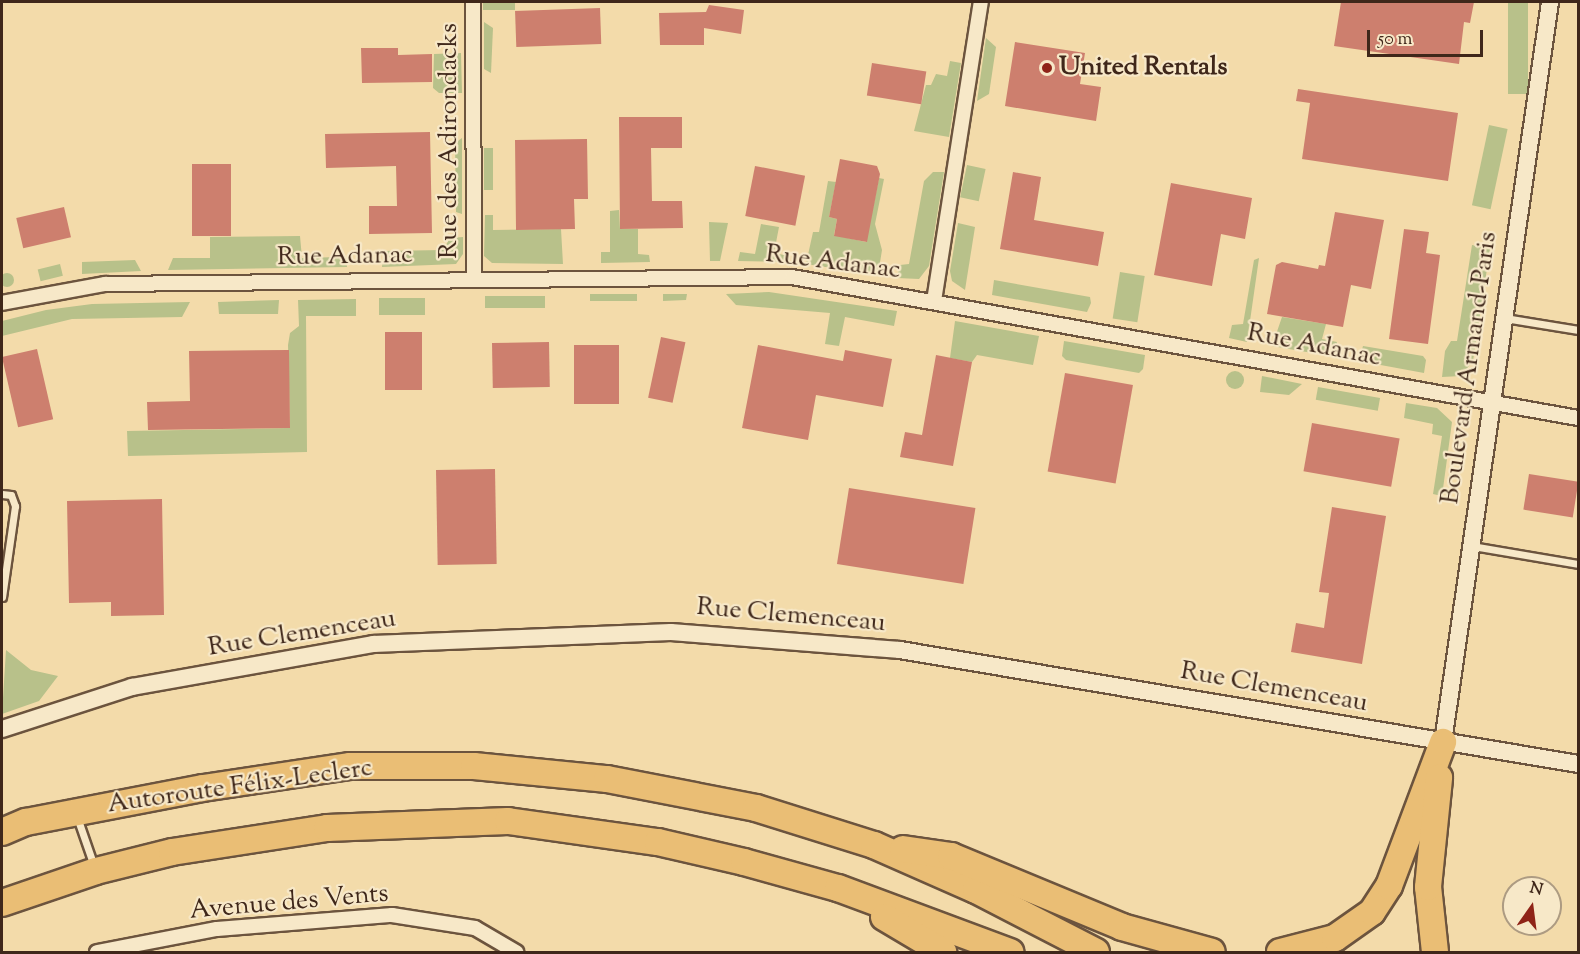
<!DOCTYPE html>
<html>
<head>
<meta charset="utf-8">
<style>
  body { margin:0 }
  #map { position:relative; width:1580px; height:954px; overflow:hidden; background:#f3dbaa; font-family:"Sorts Mill Goudy",serif }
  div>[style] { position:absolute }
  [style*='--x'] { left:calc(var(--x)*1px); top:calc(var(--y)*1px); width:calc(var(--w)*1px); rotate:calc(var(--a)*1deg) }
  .green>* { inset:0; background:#b8c18a; transform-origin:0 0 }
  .round { border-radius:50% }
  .building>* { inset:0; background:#cd7f6e; transform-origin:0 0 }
  .roads { filter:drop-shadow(2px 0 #6c543e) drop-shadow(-2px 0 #6c543e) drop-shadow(0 2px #6c543e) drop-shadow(0 -2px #6c543e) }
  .service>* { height:7px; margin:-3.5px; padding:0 3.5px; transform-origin:3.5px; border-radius:3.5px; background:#f7e8c8 }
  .minor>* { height:14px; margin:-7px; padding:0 7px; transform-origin:7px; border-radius:7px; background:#f7e8c8 }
  .tertiary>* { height:16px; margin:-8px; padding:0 8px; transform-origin:8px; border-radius:8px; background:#f7e8c8 }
  .motorway>* { height:26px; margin:-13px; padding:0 13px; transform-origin:13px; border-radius:13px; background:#eabe75 }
  .dots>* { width:16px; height:16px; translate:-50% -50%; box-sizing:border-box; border:3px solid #f7e8c8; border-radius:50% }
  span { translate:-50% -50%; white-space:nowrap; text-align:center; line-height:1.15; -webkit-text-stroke:4.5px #f7e8c8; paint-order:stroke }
  .poi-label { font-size:26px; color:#3f271a; font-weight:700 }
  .left { translate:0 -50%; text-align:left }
  .street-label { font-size:26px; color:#3f271a }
  .frame { position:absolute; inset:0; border:3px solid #3f271a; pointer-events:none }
  .north { position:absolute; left:1502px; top:876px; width:60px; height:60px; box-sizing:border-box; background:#f7e8c8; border:2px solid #ad9b82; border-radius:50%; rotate:14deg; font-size:16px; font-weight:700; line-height:24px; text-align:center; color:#3f271a }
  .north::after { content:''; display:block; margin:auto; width:21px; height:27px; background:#8f2418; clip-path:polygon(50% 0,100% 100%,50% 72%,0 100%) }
  .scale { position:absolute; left:1367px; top:30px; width:116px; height:27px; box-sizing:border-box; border:3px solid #3f271a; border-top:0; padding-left:8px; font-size:18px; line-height:21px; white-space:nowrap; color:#3f271a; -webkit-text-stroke:4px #f7e8c8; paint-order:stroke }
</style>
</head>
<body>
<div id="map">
  <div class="green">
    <i style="left:483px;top:2px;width:32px;height:8px"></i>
    <i style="left:1508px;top:2px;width:20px;height:92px"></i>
    <i style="clip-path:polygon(484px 22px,493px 28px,491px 73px,484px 69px)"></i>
    <i style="clip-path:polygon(986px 38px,996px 47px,989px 94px,977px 101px)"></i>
    <i style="clip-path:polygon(461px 53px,462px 93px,439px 93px,433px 88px,434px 54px)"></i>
    <i style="clip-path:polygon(950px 61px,961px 63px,949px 137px,914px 131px,926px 85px,931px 85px,936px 74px,947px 76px)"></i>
    <i style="left:1489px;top:125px;width:19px;height:82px;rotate:12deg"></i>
    <i style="clip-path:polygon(462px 138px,462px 214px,456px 212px,455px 143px)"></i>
    <i style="left:484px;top:148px;width:9px;height:42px"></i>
    <i style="left:967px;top:165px;width:19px;height:33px;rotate:12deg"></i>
    <i style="clip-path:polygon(933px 172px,944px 172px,929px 266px,919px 279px,897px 278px,900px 265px,909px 264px,924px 181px)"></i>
    <i style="clip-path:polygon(879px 178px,884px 179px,875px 224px,882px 250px,878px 275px,806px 264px,813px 232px,819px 232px,828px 181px,836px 182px,829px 217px,837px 219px,834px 235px,866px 242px)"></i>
    <i style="clip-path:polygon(619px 210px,620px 229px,638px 229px,638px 254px,649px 255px,650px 262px,601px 263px,601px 252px,610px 252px,610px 211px)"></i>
    <i style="clip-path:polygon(485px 215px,493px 215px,493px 230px,561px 229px,563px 264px,492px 263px,484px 256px)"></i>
    <i style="clip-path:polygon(709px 222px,728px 223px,720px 261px,710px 261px)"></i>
    <i style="clip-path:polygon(958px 223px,975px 227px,965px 290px,952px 281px,950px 271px)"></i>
    <i style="clip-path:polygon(761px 224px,779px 227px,774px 253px,789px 256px,788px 262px,738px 261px,740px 252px,755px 254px)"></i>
    <i style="clip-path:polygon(300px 236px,302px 258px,340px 257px,346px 259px,347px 267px,168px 270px,173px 258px,210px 258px,210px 237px)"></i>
    <i style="clip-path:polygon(463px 237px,463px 254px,456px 264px,382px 267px,384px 251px,443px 250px,450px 238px)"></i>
    <i style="clip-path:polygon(1472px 245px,1490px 249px,1473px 361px,1461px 376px,1442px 377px,1445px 351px,1451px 341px,1457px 341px)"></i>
    <i style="clip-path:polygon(1259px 258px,1247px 342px,1229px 338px,1232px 325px,1243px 324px,1254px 260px)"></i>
    <i style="clip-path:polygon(135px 260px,141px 271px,82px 274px,82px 262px)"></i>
    <i style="left:60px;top:264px;width:12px;height:23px;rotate:76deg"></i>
    <i style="left:1120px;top:272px;width:25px;height:47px;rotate:9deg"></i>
    <i class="round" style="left:0;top:273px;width:14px;height:14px"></i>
    <i style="clip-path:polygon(994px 280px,1090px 297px,1091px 303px,1087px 312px,992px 295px)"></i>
    <i style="clip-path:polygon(769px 292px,897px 311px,894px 326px,845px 317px,839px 346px,825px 344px,830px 313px,736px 305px,726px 294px)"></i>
    <i style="left:637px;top:294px;width:7px;height:47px;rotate:90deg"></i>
    <i style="clip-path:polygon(663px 294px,687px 294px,686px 300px,663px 301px)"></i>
    <i style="left:485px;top:296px;width:60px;height:12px"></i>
    <i style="left:379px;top:298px;width:46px;height:17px"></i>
    <i style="clip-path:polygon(356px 299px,356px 316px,306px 316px,307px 452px,128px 456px,127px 431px,290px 428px,288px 345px,290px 333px,299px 326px,298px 300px)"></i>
    <i style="clip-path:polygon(279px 300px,278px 314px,219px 314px,218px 302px)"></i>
    <i style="clip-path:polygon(190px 302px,182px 317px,72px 319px,2px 336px,2px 321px,46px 310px,92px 304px)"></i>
    <i style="clip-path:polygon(1282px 317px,1326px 324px,1322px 339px,1337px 342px,1335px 357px,1272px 346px)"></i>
    <i style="clip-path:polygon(955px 321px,1039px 336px,1033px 365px,977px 355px,972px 362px,950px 358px)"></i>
    <i style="clip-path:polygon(1064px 341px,1145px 355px,1143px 369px,1139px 373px,1066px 360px,1062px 356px)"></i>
    <i style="clip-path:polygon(1363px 346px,1423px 356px,1426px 360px,1424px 373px,1359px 361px)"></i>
    <i class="round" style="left:1226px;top:371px;width:18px;height:18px"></i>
    <i style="clip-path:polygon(1262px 376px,1302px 384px,1289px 395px,1260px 392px)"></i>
    <i style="left:1318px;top:387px;width:63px;height:13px;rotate:10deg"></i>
    <i style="clip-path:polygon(1406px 403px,1437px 408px,1452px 422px,1442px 496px,1433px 494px,1442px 436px,1432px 434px,1433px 424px,1404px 418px)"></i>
    <i style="clip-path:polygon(6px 650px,31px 670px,58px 676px,39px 701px,2px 714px)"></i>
  </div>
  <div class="building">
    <i style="clip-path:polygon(1341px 2px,1474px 2px,1470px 23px,1464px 22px,1459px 64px,1334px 46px)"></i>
    <i style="clip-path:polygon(709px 5px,744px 10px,741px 34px,704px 28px,704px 45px,660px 45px,659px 13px,706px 12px)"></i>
    <i style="left:600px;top:8px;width:36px;height:85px;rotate:88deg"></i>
    <i style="clip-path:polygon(1015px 42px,1085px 53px,1080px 84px,1101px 87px,1096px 121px,1005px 106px)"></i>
    <i style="clip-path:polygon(361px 48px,398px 48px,398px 55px,432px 54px,432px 82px,362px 83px)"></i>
    <i style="left:872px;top:63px;width:55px;height:33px;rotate:9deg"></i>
    <i style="clip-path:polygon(1298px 89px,1458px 113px,1448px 181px,1302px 159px,1310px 103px,1296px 101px)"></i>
    <i style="clip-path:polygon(619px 117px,682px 117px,682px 148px,651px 148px,652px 201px,682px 201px,683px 228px,620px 229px)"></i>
    <i style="clip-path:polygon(430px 132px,432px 233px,369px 234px,369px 206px,397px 206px,396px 166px,326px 168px,325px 134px)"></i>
    <i style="clip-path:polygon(587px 139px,588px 199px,574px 199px,575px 229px,516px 230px,515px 140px)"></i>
    <i style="clip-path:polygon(840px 159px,877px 166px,880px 174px,867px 242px,834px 236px,837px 219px,829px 217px)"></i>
    <i style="left:192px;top:164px;width:39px;height:72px"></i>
    <i style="left:755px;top:166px;width:51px;height:51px;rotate:11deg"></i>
    <i style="clip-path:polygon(1013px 172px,1041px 177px,1034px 220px,1104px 232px,1098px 266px,1000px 249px)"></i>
    <i style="clip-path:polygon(1171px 183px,1252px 198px,1245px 239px,1221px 234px,1212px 286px,1154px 275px)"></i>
    <i style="left:64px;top:207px;width:31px;height:49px;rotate:77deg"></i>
    <i style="clip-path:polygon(1335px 212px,1384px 220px,1371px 289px,1351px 285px,1343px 327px,1267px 314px,1276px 265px,1282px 262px,1318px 269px,1319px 265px,1325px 266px)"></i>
    <i style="clip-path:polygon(1404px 229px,1429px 232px,1426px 253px,1440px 255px,1428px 344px,1389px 339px)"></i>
    <i style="left:385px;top:332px;width:37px;height:58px"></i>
    <i style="left:661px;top:337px;width:25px;height:62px;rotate:12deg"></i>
    <i style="left:549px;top:342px;width:45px;height:57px;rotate:89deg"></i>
    <i style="left:574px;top:345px;width:45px;height:59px"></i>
    <i style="clip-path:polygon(758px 345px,843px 361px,845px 350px,892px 359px,883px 407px,816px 395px,808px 440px,742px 428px)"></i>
    <i style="left:37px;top:349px;width:72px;height:36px;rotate:77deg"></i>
    <i style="clip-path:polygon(289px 350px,290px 428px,148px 430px,147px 402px,190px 401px,189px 351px)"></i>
    <i style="clip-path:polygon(936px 355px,972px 362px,953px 466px,900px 457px,905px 432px,922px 435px)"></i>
    <i style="left:1065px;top:373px;width:69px;height:100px;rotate:10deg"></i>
    <i style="left:1312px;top:423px;width:89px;height:49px;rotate:10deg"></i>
    <i style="left:495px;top:469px;width:95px;height:59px;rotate:89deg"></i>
    <i style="left:1529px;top:474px;width:50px;height:36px;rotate:9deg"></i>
    <i style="left:849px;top:488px;width:128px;height:77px;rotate:9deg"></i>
    <i style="clip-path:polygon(162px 499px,164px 615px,111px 616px,111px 602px,69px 603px,67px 501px)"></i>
    <i style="clip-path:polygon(1332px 507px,1386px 516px,1362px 664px,1291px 652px,1296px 623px,1324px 628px,1329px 593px,1319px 592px)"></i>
  </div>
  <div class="roads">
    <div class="service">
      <i style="--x:1505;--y:318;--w:74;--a:9.3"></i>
      <i style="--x:2;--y:494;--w:9;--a:6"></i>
      <i style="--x:11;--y:495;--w:12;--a:70"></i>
      <i style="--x:15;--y:506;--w:92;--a:98.1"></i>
      <i style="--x:1472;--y:546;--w:108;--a:9.6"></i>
      <i style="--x:77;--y:817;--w:52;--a:70.9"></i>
    </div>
    <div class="minor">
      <i style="--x:473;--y:2;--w:278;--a:89.8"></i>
      <i style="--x:934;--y:301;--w:303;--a:-81.1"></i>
      <i style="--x:2;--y:303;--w:105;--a:-10.5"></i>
      <i style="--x:105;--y:284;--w:687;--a:-0.58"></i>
      <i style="--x:792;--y:277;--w:799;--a:10.17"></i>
      <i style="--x:97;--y:952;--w:122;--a:-10.9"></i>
      <i style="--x:217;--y:929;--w:176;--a:-4.6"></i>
      <i style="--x:392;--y:915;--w:84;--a:8.9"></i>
      <i style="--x:475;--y:928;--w:48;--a:30.3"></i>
    </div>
    <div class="tertiary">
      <i style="--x:2;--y:729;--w:137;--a:-17.9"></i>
      <i style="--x:132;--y:687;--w:245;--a:-10.1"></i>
      <i style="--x:373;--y:644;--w:298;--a:-2.3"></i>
      <i style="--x:671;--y:632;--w:230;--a:4.5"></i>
      <i style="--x:900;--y:650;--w:688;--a:9.54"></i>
      <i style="--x:1443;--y:742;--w:748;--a:-81.77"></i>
    </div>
    <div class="motorway">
      <i style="--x:2;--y:832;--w:26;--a:-23"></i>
      <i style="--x:26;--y:822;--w:180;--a:-10.9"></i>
      <i style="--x:203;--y:788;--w:149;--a:-8.5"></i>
      <i style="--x:350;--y:766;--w:124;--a:0"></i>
      <i style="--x:474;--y:766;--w:134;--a:5.6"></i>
      <i style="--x:607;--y:779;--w:152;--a:11"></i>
      <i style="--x:756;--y:808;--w:124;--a:17.4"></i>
      <i style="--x:874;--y:845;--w:111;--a:23.8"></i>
      <i style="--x:976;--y:890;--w:135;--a:27.3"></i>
      <i style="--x:903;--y:849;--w:49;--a:8.3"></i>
      <i style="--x:951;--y:856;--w:185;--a:22.5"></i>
      <i style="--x:1122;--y:927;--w:93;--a:15.5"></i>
      <i style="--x:2;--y:903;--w:99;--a:-18.8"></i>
      <i style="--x:96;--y:871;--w:78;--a:-14"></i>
      <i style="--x:172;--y:852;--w:157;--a:-8.8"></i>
      <i style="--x:327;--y:828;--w:181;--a:-2.2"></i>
      <i style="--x:508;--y:821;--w:151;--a:8"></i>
      <i style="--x:658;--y:842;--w:88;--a:13.1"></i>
      <i style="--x:744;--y:862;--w:98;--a:15.5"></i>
      <i style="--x:838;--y:888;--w:184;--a:20.4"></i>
      <i style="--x:884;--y:917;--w:69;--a:30.7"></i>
      <i style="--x:1280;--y:952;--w:57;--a:-14.3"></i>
      <i style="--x:1335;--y:938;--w:45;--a:-35.1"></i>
      <i style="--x:1372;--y:912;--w:31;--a:-57"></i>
      <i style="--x:1389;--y:886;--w:154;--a:-69.4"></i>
      <i style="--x:1435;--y:952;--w:65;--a:-96.1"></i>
      <i style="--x:1428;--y:887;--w:110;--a:-84.2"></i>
    </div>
  </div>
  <div class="dots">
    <i style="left:1047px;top:68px;background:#8f2418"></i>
  </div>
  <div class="poi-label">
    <span class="left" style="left:1059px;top:68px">United Rentals</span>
  </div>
  <div class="street-label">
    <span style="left:450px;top:141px;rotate:-90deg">Rue des Adirondacks</span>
    <span style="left:345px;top:257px;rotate:-1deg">Rue Adanac</span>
    <span style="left:833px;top:263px;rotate:7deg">Rue Adanac</span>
    <span style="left:1314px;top:346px;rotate:11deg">Rue Adanac</span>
    <span style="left:1470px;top:368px;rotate:-82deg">Boulevard Armand-Paris</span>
    <span style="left:791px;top:616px;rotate:5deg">Rue Clemenceau</span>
    <span style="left:302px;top:634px;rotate:-9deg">Rue Clemenceau</span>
    <span style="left:1274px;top:688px;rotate:10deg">Rue Clemenceau</span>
    <span style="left:240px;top:787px;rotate:-8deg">Autoroute Félix-Leclerc</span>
    <span style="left:289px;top:903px;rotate:-5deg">Avenue des Vents</span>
  </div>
  <div class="frame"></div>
  <div class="north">N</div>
  <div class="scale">50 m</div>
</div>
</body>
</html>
